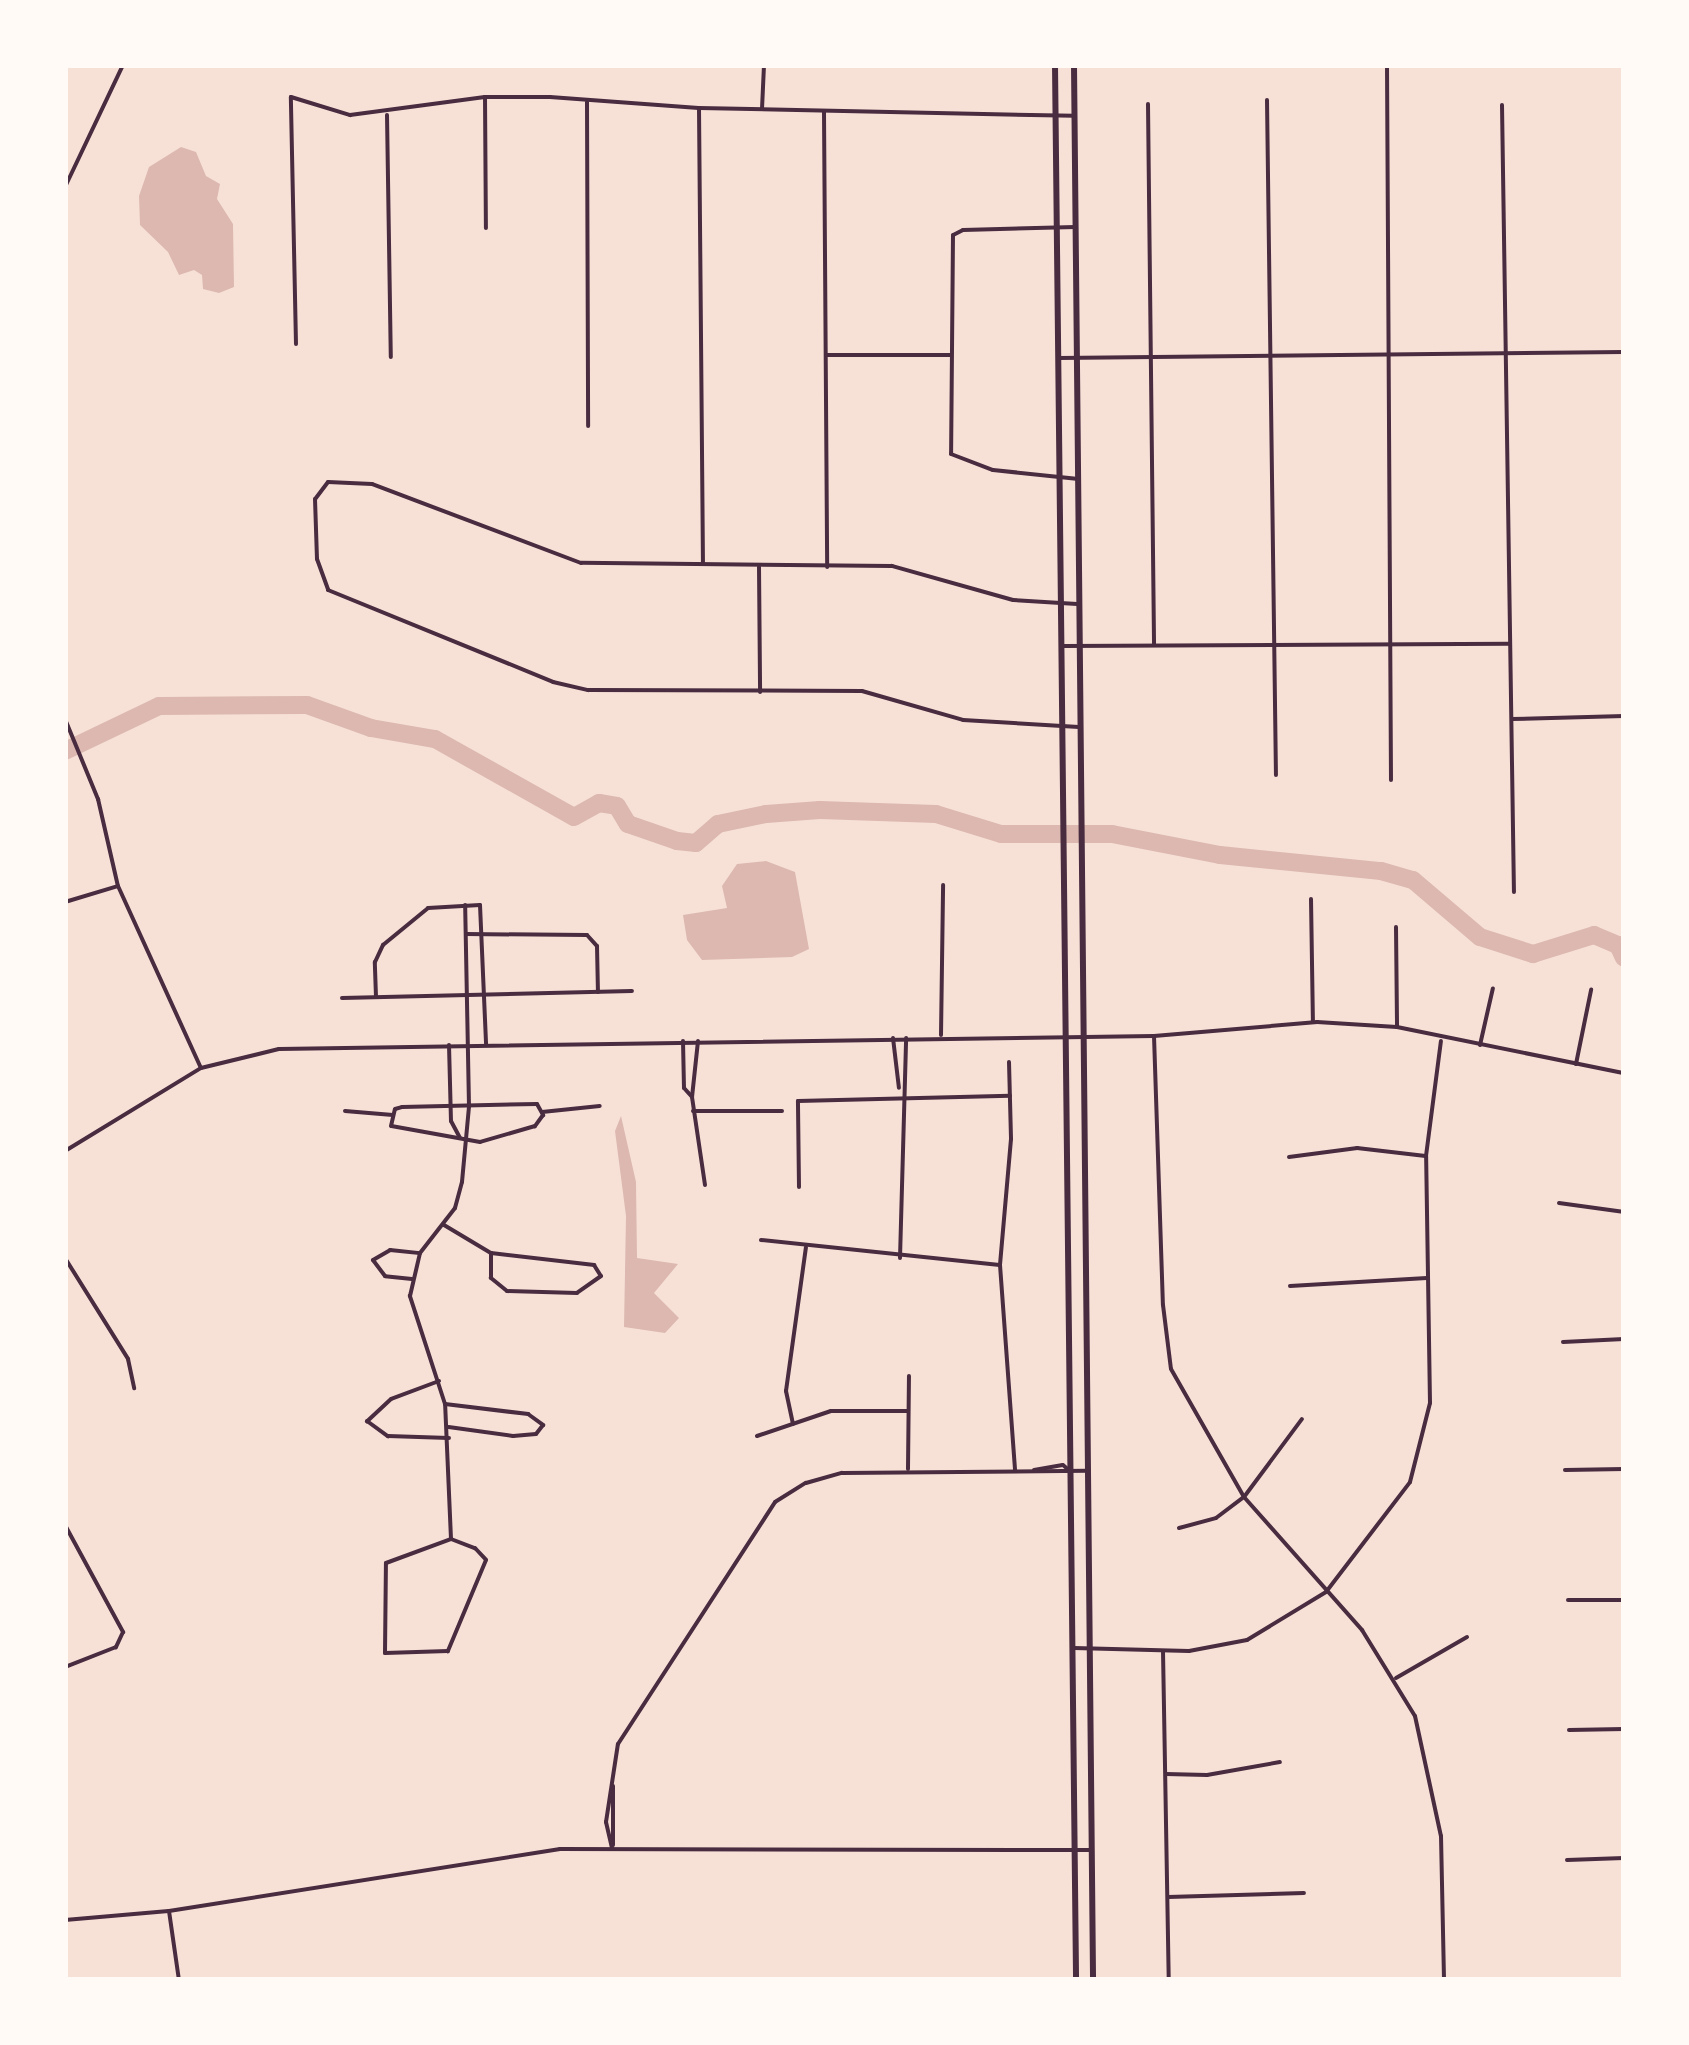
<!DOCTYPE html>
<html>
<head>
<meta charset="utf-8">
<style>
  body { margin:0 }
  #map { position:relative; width:1689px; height:2045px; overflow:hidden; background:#f7e1d7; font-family:Jost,sans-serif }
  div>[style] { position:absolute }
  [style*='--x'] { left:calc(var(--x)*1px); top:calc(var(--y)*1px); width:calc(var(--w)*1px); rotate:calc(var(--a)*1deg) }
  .water>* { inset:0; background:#dcb8b0 }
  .river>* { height:18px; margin:-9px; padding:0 9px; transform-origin:9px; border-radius:9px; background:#dcb8b0 }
  .minor>* { height:4px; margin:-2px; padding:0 2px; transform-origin:2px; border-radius:2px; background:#4a2c40 }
  .primary>* { height:6px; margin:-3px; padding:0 3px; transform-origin:3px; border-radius:3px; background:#4a2c40 }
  span { translate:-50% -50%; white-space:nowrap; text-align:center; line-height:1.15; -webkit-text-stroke:10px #fffaf5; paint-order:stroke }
  .frame { position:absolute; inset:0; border:68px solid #fffaf5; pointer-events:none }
</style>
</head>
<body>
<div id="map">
  <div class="water">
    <i style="clip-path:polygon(181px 147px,196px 152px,206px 176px,220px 184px,217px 199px,233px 224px,234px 287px,219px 293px,203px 289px,202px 275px,194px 270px,179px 275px,168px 252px,140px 225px,139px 196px,149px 167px)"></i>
    <i style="clip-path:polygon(766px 861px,795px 872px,809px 949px,792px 957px,702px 960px,687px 940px,683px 915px,727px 908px,722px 886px,737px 864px)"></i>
    <i style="clip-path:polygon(621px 1116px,636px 1182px,637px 1258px,678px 1264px,654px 1293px,679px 1318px,665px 1333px,624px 1327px,626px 1216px,615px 1131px)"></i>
  </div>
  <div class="river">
    <i style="--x:65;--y:751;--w:104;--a:-25.6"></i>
    <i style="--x:159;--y:706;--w:148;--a:-0.4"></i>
    <i style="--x:307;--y:705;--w:68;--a:19.8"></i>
    <i style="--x:371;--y:728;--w:65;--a:9.8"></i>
    <i style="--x:435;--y:739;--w:159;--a:29.3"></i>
    <i style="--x:574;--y:817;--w:29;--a:-29"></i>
    <i style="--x:599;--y:803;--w:18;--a:9"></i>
    <i style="--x:617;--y:806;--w:21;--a:59"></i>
    <i style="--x:628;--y:824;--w:52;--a:19.1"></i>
    <i style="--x:677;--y:841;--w:19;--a:6"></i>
    <i style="--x:696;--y:843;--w:29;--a:-41"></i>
    <i style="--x:718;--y:824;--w:49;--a:-11.8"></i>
    <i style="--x:766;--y:814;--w:54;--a:-4.2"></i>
    <i style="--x:820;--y:810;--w:116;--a:2"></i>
    <i style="--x:936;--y:814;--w:68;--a:17.1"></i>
    <i style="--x:1001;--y:834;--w:111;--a:0"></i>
    <i style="--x:1112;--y:834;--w:110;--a:11"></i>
    <i style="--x:1220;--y:855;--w:162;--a:5.7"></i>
    <i style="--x:1381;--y:871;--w:33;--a:16"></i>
    <i style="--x:1413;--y:880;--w:88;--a:40.4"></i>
    <i style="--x:1480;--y:937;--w:56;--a:17.8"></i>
    <i style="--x:1533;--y:954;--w:64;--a:-17.3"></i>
    <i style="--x:1594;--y:935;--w:26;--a:23"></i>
    <i style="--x:1618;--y:945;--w:14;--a:65"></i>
  </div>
  <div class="minor">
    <i style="--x:1387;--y:65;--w:715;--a:89.68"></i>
    <i style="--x:485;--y:97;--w:131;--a:89.6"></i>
    <i style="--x:1267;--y:100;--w:675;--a:89.24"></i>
    <i style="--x:587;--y:102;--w:324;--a:89.8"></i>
    <i style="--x:1148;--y:104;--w:540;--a:89.36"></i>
    <i style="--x:1502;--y:105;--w:787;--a:89.13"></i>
    <i style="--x:699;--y:108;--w:455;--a:89.5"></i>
    <i style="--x:762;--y:109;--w:44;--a:-87.4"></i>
    <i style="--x:824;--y:112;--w:455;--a:89.6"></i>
    <i style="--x:387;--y:115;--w:242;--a:89.1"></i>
    <i style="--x:65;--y:187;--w:135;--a:-64.6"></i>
    <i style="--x:1075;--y:227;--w:112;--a:178.5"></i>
    <i style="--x:963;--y:230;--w:11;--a:153"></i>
    <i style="--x:953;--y:235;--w:219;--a:90.5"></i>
    <i style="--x:951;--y:454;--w:45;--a:20.9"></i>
    <i style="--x:993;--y:470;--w:86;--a:6"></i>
    <i style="--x:296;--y:344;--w:247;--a:-91.2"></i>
    <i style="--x:291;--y:97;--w:62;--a:17"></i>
    <i style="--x:350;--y:115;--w:136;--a:-7.6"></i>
    <i style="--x:485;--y:97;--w:65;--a:0"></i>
    <i style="--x:550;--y:97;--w:149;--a:4.2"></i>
    <i style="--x:699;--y:108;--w:375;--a:1.2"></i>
    <i style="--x:826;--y:355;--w:124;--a:0"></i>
    <i style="--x:1059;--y:358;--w:565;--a:-0.61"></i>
    <i style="--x:759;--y:567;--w:125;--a:89.5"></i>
    <i style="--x:1077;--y:604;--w:64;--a:-176.4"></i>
    <i style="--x:1013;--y:600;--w:126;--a:-164.3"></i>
    <i style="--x:892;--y:566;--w:311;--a:-179.4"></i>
    <i style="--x:581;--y:563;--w:223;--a:-159.3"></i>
    <i style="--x:372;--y:484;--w:44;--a:-177.4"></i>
    <i style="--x:328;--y:482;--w:21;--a:127"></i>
    <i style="--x:315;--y:499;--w:60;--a:88.1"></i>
    <i style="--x:317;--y:559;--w:33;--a:70"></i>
    <i style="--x:328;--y:590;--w:243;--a:22.2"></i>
    <i style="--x:553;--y:682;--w:36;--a:13"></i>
    <i style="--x:588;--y:690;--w:274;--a:0.2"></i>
    <i style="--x:862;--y:691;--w:105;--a:16"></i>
    <i style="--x:963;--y:720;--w:116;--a:3.5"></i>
    <i style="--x:1064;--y:646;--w:445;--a:-0.3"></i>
    <i style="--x:65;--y:719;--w:87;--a:67.6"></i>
    <i style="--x:98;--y:799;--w:89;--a:77.1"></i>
    <i style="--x:118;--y:886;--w:200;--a:65.5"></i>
    <i style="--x:1512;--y:719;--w:112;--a:-1.5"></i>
    <i style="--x:1311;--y:899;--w:123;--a:89.1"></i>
    <i style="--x:65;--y:902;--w:55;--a:-16.8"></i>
    <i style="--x:1396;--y:927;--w:100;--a:89.4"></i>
    <i style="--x:466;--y:934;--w:121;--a:0.5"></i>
    <i style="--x:587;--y:935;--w:15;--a:48"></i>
    <i style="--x:597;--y:946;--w:46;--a:88.8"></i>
    <i style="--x:376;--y:997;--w:35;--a:-92"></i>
    <i style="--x:375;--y:962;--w:19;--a:-65"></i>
    <i style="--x:383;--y:945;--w:58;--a:-39.4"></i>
    <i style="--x:428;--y:908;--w:52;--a:-3.3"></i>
    <i style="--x:480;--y:905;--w:139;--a:87.5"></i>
    <i style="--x:342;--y:998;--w:290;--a:-1.4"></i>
    <i style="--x:941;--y:1035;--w:150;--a:-89.2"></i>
    <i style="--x:1154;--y:1036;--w:269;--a:88.1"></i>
    <i style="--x:1163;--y:1305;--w:64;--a:82.9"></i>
    <i style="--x:1171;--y:1369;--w:147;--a:60.3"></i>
    <i style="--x:1244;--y:1497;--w:178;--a:48.4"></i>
    <i style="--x:1362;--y:1630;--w:101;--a:58.4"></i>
    <i style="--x:1415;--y:1716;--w:123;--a:77.8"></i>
    <i style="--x:1441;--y:1836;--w:144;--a:88.8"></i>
    <i style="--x:893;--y:1038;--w:50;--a:83.2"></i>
    <i style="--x:683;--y:1041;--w:47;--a:88.8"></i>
    <i style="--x:684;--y:1088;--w:12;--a:48"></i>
    <i style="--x:698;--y:1041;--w:56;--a:96.1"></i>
    <i style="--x:692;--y:1097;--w:89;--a:81.6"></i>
    <i style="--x:449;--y:1045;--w:76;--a:88.5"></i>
    <i style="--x:451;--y:1121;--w:19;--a:62"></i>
    <i style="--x:1480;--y:1045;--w:58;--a:-77.2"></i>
    <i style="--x:1009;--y:1062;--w:77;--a:88.5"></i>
    <i style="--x:1011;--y:1139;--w:126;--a:95"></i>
    <i style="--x:1000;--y:1265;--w:206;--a:85.8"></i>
    <i style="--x:1576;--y:1064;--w:76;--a:-78.5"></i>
    <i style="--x:537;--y:1104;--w:13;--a:61"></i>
    <i style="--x:543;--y:1115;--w:14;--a:126"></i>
    <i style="--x:535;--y:1126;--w:57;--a:163.8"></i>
    <i style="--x:480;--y:1142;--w:90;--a:-169.8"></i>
    <i style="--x:391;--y:1126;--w:17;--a:-77"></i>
    <i style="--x:395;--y:1109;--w:7;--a:-16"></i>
    <i style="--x:402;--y:1107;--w:135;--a:-1.3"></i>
    <i style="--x:345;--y:1111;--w:48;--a:4.8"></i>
    <i style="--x:693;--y:1111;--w:89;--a:0"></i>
    <i style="--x:542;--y:1112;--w:58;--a:-5.9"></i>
    <i style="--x:65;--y:1151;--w:159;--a:-31.4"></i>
    <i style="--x:201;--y:1068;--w:80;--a:-13.7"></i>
    <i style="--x:279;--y:1049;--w:875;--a:-0.85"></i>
    <i style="--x:1154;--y:1036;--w:164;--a:-4.9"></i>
    <i style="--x:1317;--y:1022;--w:80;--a:3.6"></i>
    <i style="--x:1397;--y:1027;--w:232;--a:11.5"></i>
    <i style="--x:1289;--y:1157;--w:69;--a:-7.5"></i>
    <i style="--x:1357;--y:1148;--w:69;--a:6.6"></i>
    <i style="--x:799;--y:1187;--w:86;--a:-90.7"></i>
    <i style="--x:798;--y:1101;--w:212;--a:-1.4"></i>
    <i style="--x:1559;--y:1203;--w:66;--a:7.9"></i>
    <i style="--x:444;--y:1225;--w:55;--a:30.8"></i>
    <i style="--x:491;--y:1253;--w:104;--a:6.6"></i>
    <i style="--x:594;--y:1265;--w:13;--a:58"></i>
    <i style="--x:601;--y:1276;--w:29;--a:145"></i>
    <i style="--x:577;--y:1293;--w:70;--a:-178.4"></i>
    <i style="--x:507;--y:1291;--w:21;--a:-141"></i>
    <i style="--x:491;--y:1278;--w:25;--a:-90"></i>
    <i style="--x:761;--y:1240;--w:240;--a:6"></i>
    <i style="--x:65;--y:1258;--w:119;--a:58"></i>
    <i style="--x:128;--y:1359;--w:30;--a:78"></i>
    <i style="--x:900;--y:1258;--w:220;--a:-88.4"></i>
    <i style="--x:412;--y:1279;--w:27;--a:-174"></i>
    <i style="--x:385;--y:1276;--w:20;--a:-127"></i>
    <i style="--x:373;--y:1260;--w:20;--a:-30"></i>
    <i style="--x:390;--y:1250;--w:30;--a:6"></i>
    <i style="--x:1290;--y:1286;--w:137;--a:-3.3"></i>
    <i style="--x:1563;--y:1342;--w:61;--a:-2.8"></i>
    <i style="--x:439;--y:1381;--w:51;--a:159.4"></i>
    <i style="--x:391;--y:1399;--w:33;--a:137"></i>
    <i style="--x:367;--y:1421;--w:26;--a:36"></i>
    <i style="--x:388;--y:1436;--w:61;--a:1.9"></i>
    <i style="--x:445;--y:1404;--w:84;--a:6.9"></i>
    <i style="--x:528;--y:1414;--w:19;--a:36"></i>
    <i style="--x:543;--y:1425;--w:11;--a:128"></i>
    <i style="--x:536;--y:1434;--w:23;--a:175"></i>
    <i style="--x:513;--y:1436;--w:65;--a:-172"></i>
    <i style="--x:793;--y:1424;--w:34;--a:-102"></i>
    <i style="--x:786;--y:1391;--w:145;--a:-82.1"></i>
    <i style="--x:757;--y:1436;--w:78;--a:-18.7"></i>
    <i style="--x:831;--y:1411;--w:77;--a:0"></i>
    <i style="--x:908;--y:1469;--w:93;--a:-89.4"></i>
    <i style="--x:1034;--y:1470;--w:29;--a:-10"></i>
    <i style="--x:1063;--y:1465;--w:9;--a:41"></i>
    <i style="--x:1565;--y:1470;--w:59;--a:-1"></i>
    <i style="--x:65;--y:1525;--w:122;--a:61.5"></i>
    <i style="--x:123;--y:1632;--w:17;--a:115"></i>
    <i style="--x:116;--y:1647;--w:55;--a:158.6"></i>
    <i style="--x:1179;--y:1528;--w:38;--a:-15"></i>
    <i style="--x:1216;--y:1518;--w:35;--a:-37"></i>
    <i style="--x:1244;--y:1497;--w:97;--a:-53.4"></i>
    <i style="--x:451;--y:1539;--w:135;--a:-92.5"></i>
    <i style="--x:445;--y:1404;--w:114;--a:-108"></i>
    <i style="--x:410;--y:1296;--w:44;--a:-76.9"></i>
    <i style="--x:420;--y:1253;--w:57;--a:-52.1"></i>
    <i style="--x:455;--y:1208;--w:27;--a:-75"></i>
    <i style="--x:462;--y:1182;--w:76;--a:-84.7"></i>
    <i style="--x:469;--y:1106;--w:201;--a:-91.1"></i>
    <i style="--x:451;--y:1539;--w:26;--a:21"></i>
    <i style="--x:475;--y:1548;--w:16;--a:47"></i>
    <i style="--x:486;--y:1560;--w:99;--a:112.7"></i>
    <i style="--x:448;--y:1651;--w:63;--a:178.2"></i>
    <i style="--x:385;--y:1653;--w:90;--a:-89.4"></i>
    <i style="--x:386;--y:1563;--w:69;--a:-20.3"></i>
    <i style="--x:1568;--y:1600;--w:56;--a:0"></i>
    <i style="--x:1074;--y:1648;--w:115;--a:1.5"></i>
    <i style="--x:1189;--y:1651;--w:59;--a:-10.7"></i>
    <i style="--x:1247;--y:1640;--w:92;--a:-31.3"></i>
    <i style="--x:1326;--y:1592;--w:138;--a:-52.6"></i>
    <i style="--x:1410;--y:1482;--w:81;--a:-75.8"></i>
    <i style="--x:1430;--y:1403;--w:247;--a:-90.9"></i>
    <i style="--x:1426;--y:1156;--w:116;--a:-82.6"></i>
    <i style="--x:1163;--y:1651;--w:329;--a:89"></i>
    <i style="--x:1396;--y:1678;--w:82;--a:-30"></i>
    <i style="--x:1569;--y:1730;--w:55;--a:-1"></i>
    <i style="--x:1166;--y:1774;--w:41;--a:1.4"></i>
    <i style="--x:1207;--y:1775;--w:74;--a:-10.1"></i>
    <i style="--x:613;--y:1845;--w:59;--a:-90"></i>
    <i style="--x:612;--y:1848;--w:27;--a:-103"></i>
    <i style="--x:606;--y:1822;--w:79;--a:-81.3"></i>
    <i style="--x:618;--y:1744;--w:288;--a:-57"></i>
    <i style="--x:775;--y:1502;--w:36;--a:-32"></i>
    <i style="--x:806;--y:1483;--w:37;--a:-16"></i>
    <i style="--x:842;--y:1473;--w:245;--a:-0.5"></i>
    <i style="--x:1567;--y:1860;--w:57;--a:-2"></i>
    <i style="--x:1168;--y:1897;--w:136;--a:-1.7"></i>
    <i style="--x:169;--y:1911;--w:70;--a:81.8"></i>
    <i style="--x:65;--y:1920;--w:104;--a:-4.9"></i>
    <i style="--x:169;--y:1911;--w:396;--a:-9"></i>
    <i style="--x:560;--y:1849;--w:530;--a:0.11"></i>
  </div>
  <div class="primary">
    <i style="--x:1055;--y:65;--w:1915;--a:89.37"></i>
    <i style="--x:1074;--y:65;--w:1915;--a:89.43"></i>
  </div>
  <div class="frame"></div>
</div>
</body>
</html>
